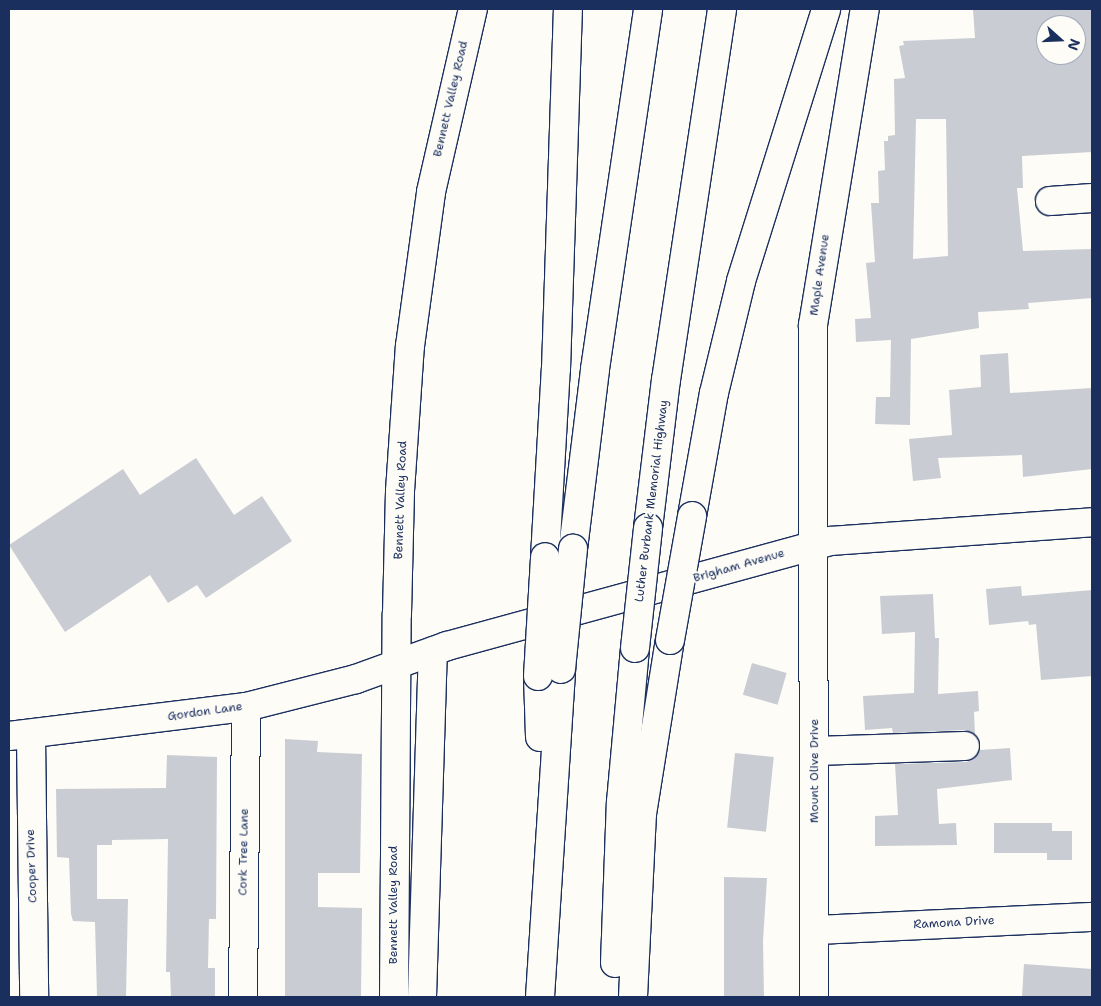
<!DOCTYPE html>
<html>
<head>
<meta charset="utf-8">
<style>
  body { margin:0 }
  #map { position:relative; width:1101px; height:1006px; overflow:hidden; background:#fdfcf7; font-family:"Shantell Sans",sans-serif }
  div>[style] { position:absolute }
  [style*='--x'] { left:calc(var(--x)*1px); top:calc(var(--y)*1px); width:calc(var(--w)*1px); rotate:calc(var(--a)*1deg) }
  .building>* { inset:0; background:#c9ccd3; transform-origin:0 0 }
  .roads { filter:drop-shadow(1px 0 #1b2f5e) drop-shadow(-1px 0 #1b2f5e) drop-shadow(0 1px #1b2f5e) drop-shadow(0 -1px #1b2f5e) }
  .minor>* { height:28px; margin:-14px; padding:0 14px; transform-origin:14px; border-radius:14px; background:#fdfcf7 }
  .highway>* { height:28px; margin:-14px; padding:0 14px; transform-origin:14px; border-radius:14px; background:#fdfcf7 }
  .bridges { filter:drop-shadow(1px 0 #1b2f5e) drop-shadow(-1px 0 #1b2f5e) drop-shadow(0 1px #1b2f5e) drop-shadow(0 -1px #1b2f5e) }
  .highway-bridge>* { height:28px; margin:-14px; padding:0 14px; transform-origin:14px; border-radius:14px; background:#fdfcf7 }
  span { translate:-50% -50%; white-space:nowrap; text-align:center; line-height:1.15; -webkit-text-stroke:4.5px #fdfcf7; paint-order:stroke }
  .street-label { font-size:12px; color:#1b2f5e }
  .frame { position:absolute; inset:0; border:10px solid #1b2f5e; pointer-events:none }
  .north { position:absolute; left:1036px; top:15px; width:50px; height:50px; box-sizing:border-box; background:#fdfcf7; border:1px solid #a3aaba; border-radius:50%; rotate:110deg; font-size:14px; font-weight:700; line-height:20px; text-align:center; color:#1b2f5e }
  .north::after { content:''; display:block; margin:auto; width:18px; height:22px; background:#1b2f5e; clip-path:polygon(50% 0,100% 100%,50% 72%,0 100%) }
</style>
</head>
<body>
<div id="map">
  <div class="building">
    <i style="clip-path:polygon(evenodd,973px 9px,1092px 9px,1092px 152px,1022px 156px,1023px 188px,1017px 188px,1023px 251px,1091px 249px,1092px 298px,1028px 303px,1029px 309px,978px 312px,979px 328px,911px 339px,910px 425px,875px 424px,876px 397px,890px 397px,891px 340px,856px 342px,855px 319px,871px 318px,866px 263px,875px 262px,871px 203px,879px 203px,878px 171px,885px 170px,884px 141px,888px 141px,888px 136px,895px 135px,894px 79px,905px 78px,899px 46px,904px 45px,903px 41px,975px 38px,973px 9px,1046px 25px,1076px 25px,1076px 55px,1046px 55px,1046px 25px,973px 9px,916px 119px,946px 119px,948px 256px,913px 259px,916px 119px)"></i>
    <i style="clip-path:polygon(1008px 353px,1010px 393px,1092px 388px,1092px 469px,1023px 477px,1022px 455px,938px 458px,941px 478px,913px 481px,909px 439px,952px 435px,949px 390px,981px 387px,980px 355px)"></i>
    <i style="clip-path:polygon(196px 458px,234px 515px,262px 496px,292px 541px,206px 598px,197px 585px,168px 603px,150px 575px,65px 632px,9px 545px,123px 469px,140px 495px)"></i>
    <i style="clip-path:polygon(1021px 586px,1022px 596px,1092px 590px,1092px 676px,1041px 680px,1036px 624px,1029px 625px,1028px 621px,989px 625px,986px 589px)"></i>
    <i style="clip-path:polygon(933px 594px,935px 638px,939px 638px,938px 694px,978px 691px,979px 711px,974px 712px,975px 734px,964px 730px,893px 733px,892px 728px,865px 730px,863px 696px,914px 693px,915px 632px,882px 634px,880px 596px)"></i>
    <i style="left:752px;top:663px;width:36px;height:33px;rotate:16deg"></i>
    <i style="clip-path:polygon(285px 739px,318px 741px,317px 752px,362px 754px,360px 873px,318px 873px,318px 907px,362px 908px,361px 997px,285px 997px)"></i>
    <i style="clip-path:polygon(1010px 748px,1012px 780px,937px 789px,939px 824px,956px 823px,957px 845px,875px 846px,875px 816px,898px 815px,895px 764px,966px 762px,974px 759px,980px 750px)"></i>
    <i style="left:735px;top:753px;width:39px;height:75px;rotate:6deg"></i>
    <i style="clip-path:polygon(167px 755px,217px 757px,216px 919px,209px 919px,208px 968px,215px 968px,215px 997px,171px 997px,170px 972px,166px 972px,168px 839px,112px 840px,112px 845px,97px 845px,97px 899px,128px 899px,126px 997px,97px 997px,95px 922px,73px 921px,71px 914px,69px 858px,57px 857px,56px 789px,166px 788px)"></i>
    <i style="clip-path:polygon(994px 823px,1052px 823px,1052px 831px,1072px 831px,1072px 860px,1047px 860px,1047px 853px,994px 853px)"></i>
    <i style="clip-path:polygon(724px 877px,767px 878px,763px 941px,764px 997px,724px 997px)"></i>
    <i style="clip-path:polygon(1024px 964px,1092px 969px,1092px 997px,1022px 997px)"></i>
  </div>
  <div class="roads">
    <div class="minor">
      <i style="--x:1050;--y:201;--w:42;--a:-4.1"></i>
      <i style="--x:31;--y:735;--w:262;--a:89.3"></i>
      <i style="--x:9;--y:736;--w:239;--a:-7"></i>
      <i style="--x:246;--y:707;--w:114;--a:-14.3"></i>
      <i style="--x:356;--y:679;--w:97;--a:-19.9"></i>
      <i style="--x:447;--y:646;--w:397;--a:-15.3"></i>
      <i style="--x:830;--y:541;--w:263;--a:-4.1"></i>
      <i style="--x:815;--y:751;--w:150;--a:-1.9"></i>
      <i style="--x:815;--y:930;--w:277;--a:-2.7"></i>
      <i style="--x:243;--y:997;--w:290;--a:-89.4"></i>
      <i style="--x:394;--y:997;--w:383;--a:-89.6"></i>
      <i style="--x:397;--y:614;--w:123;--a:-88.6"></i>
      <i style="--x:400;--y:491;--w:145;--a:-86.1"></i>
      <i style="--x:410;--y:346;--w:155;--a:-82.2"></i>
      <i style="--x:431;--y:192;--w:188;--a:-77.1"></i>
      <i style="--x:422;--y:997;--w:346;--a:-88.2"></i>
      <i style="--x:814;--y:997;--w:672;--a:-90.09"></i>
      <i style="--x:813;--y:325;--w:320;--a:-80.7"></i>
    </div>
    <div class="highway">
      <i style="--x:692;--y:516;--w:125;--a:-79.9"></i>
      <i style="--x:714;--y:393;--w:115;--a:-76.4"></i>
      <i style="--x:741;--y:281;--w:285;--a:-72.6"></i>
      <i style="--x:648;--y:528;--w:149;--a:-83.1"></i>
      <i style="--x:666;--y:380;--w:375;--a:-81.4"></i>
      <i style="--x:573;--y:549;--w:181;--a:-83"></i>
      <i style="--x:595;--y:369;--w:364;--a:-81.6"></i>
      <i style="--x:545;--y:557;--w:188;--a:-86.7"></i>
      <i style="--x:556;--y:369;--w:360;--a:-88.1"></i>
      <i style="--x:538;--y:676;--w:61;--a:88.1"></i>
      <i style="--x:615;--y:963;--w:161;--a:-87.9"></i>
      <i style="--x:621;--y:802;--w:155;--a:-84.8"></i>
      <i style="--x:540;--y:997;--w:329;--a:-86.3"></i>
      <i style="--x:633;--y:997;--w:183;--a:-87.2"></i>
      <i style="--x:642;--y:814;--w:176;--a:-80.9"></i>
    </div>
  </div>
  <div class="bridges">
    <div class="highway-bridge">
      <i style="--x:670;--y:640;--w:126;--a:-79.9"></i>
      <i style="--x:635;--y:648;--w:121;--a:-83.8"></i>
      <i style="--x:561;--y:669;--w:121;--a:-84.3"></i>
      <i style="--x:538;--y:676;--w:119;--a:-86.6"></i>
    </div>
  </div>
  <div class="street-label">
    <span style="left:451px;top:99px;rotate:-77deg">Bennett Valley Road</span>
    <span style="left:820px;top:275px;rotate:-82deg">Maple Avenue</span>
    <span style="left:401px;top:500px;rotate:-88deg">Bennett Valley Road</span>
    <span style="left:652px;top:501px;rotate:-83deg">Luther Burbank Memorial Highway</span>
    <span style="left:739px;top:566px;rotate:-16deg">Brigham Avenue</span>
    <span style="left:205px;top:712px;rotate:-8deg">Gordon Lane</span>
    <span style="left:815px;top:771px;rotate:-90deg">Mount Olive Drive</span>
    <span style="left:244px;top:852px;rotate:-89deg">Cork Tree Lane</span>
    <span style="left:32px;top:866px;rotate:-92deg">Cooper Drive</span>
    <span style="left:394px;top:905px;rotate:-90deg">Bennett Valley Road</span>
    <span style="left:954px;top:923px;rotate:-3deg">Ramona Drive</span>
  </div>
  <div class="frame"></div>
  <div class="north">N</div>
</div>
</body>
</html>
